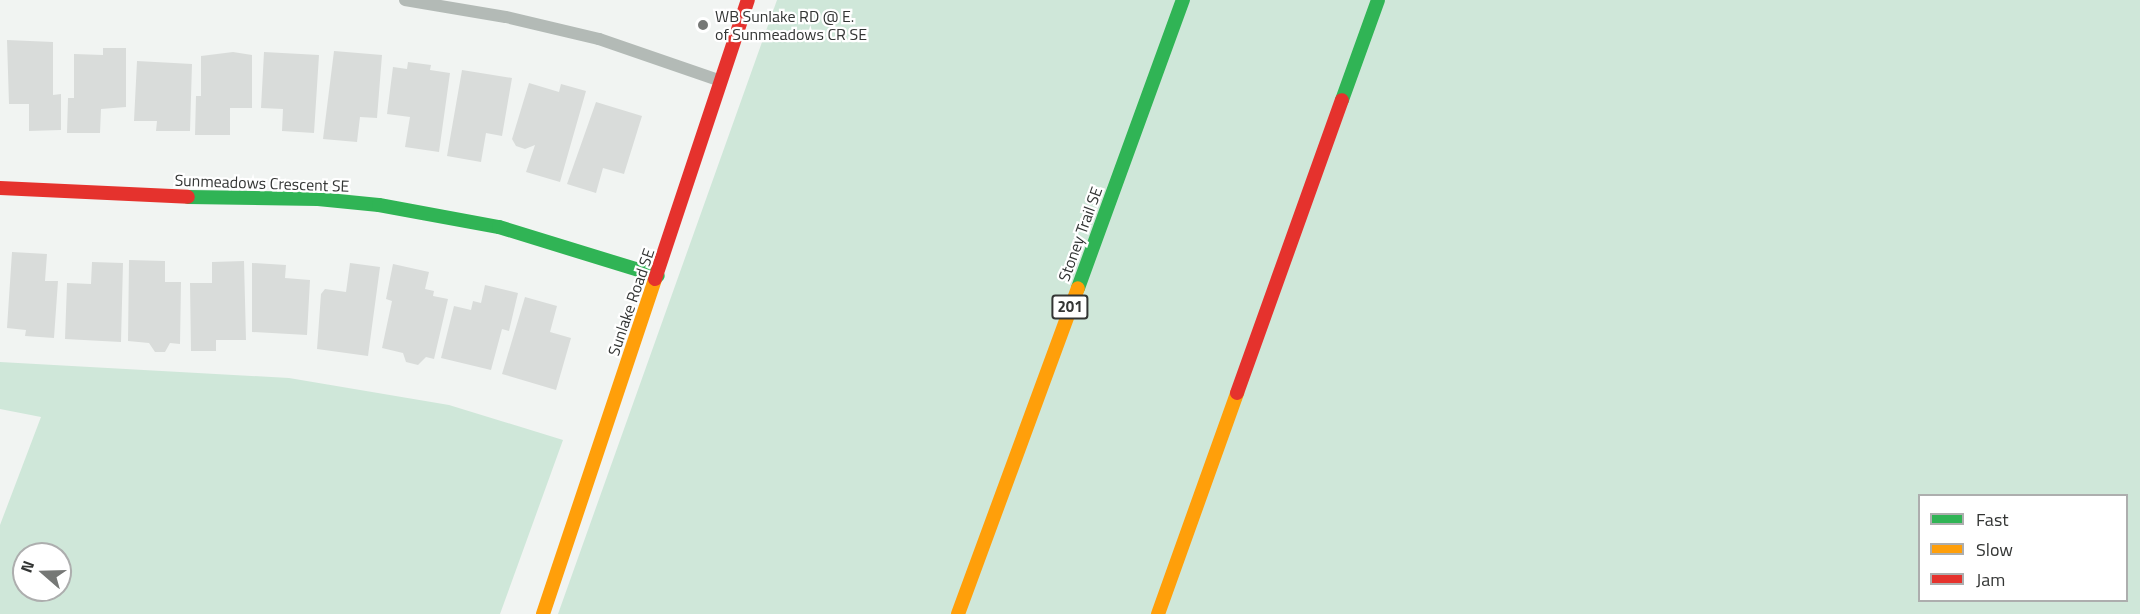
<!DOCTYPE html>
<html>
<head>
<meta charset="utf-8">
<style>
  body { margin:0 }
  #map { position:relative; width:2140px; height:614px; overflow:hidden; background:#f1f4f2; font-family:"Titillium Web",sans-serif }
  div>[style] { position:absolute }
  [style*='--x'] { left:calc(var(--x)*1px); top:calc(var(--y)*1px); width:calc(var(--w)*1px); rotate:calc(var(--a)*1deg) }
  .green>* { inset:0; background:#cfe7d9 }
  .building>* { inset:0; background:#d9dcda }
  .lane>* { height:12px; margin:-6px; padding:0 6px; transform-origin:6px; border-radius:6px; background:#b3bab6 }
  .fast>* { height:14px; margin:-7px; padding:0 7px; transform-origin:7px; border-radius:7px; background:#30b455 }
  .slow>* { height:14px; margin:-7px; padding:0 7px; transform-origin:7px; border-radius:7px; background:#ff9f0a }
  .jam>* { height:14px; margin:-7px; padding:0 7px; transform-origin:7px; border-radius:7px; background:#e5322d }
  .dots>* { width:16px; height:16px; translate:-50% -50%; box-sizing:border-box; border:3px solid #fff; border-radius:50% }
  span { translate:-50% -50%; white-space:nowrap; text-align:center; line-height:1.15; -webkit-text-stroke:4.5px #fff; paint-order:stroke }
  .shield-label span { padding:2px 4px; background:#fff; border:2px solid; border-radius:4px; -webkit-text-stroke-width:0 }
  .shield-label { font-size:15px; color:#333534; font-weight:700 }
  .poi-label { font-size:16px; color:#333534 }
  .left { translate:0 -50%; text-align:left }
  .street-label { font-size:16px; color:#333534 }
  .legend { position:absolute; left:1918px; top:494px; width:210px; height:108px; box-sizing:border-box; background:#fff; border:2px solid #adaeae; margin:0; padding:8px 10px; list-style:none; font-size:18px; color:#333534 }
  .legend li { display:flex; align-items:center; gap:12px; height:30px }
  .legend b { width:30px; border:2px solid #adaeae }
  .north { position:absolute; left:12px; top:542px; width:60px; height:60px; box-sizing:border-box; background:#fff; border:2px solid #adaeae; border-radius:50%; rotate:290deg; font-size:16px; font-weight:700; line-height:24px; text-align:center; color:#333534 }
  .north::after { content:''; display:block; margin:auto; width:21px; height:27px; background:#767876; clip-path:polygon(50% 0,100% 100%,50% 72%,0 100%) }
</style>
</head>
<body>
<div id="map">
  <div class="green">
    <i style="clip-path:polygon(evenodd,777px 0,2140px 0,2140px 614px,558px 614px,777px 0,1920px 496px,2126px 496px,2126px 600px,1920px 600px,1920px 496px)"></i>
    <i style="clip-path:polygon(evenodd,0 362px,289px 378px,449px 405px,563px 440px,500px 614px,0 614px,0 525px,41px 417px,0 409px,0 362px,24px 554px,60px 554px,60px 590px,24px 590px,24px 554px)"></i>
  </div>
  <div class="building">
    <i style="clip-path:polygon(7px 40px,53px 42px,53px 95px,61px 94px,61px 130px,29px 131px,29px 104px,9px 104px)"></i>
    <i style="clip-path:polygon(103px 48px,126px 48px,126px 107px,101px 109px,100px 133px,67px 133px,68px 98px,74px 98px,74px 54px,103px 55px)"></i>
    <i style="clip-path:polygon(334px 51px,382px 55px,377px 118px,360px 117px,357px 142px,323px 139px)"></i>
    <i style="clip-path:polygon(233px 52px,252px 55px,252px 108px,230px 108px,230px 135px,195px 135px,196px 96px,201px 96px,201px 56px)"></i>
    <i style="clip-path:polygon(264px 52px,319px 55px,314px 133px,282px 131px,283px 109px,261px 108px)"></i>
    <i style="clip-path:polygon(137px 61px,192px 64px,190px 131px,156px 131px,157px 121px,134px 121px)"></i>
    <i style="clip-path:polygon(408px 62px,431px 65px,430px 70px,450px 73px,439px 152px,405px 147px,410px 117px,387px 114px,393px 67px,407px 69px)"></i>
    <i style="clip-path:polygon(462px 70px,512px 78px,502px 136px,486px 133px,481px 162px,447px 156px)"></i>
    <i style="clip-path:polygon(529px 83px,559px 92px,561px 84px,586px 91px,560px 182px,526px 172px,535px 145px,525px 149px,516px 146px,512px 139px)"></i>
    <i style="clip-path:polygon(596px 102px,642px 116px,624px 174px,603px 168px,596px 193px,567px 184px)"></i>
    <i style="clip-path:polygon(12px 252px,47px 254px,45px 281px,58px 281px,54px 338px,25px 336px,26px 330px,7px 328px)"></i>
    <i style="clip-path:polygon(129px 260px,165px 261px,165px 282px,181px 282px,180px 344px,170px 343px,165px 352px,155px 352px,149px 343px,128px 341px)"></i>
    <i style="clip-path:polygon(244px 261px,246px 340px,216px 340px,216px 351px,191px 351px,190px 283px,212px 283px,212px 262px)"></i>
    <i style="clip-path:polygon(92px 262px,123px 263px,121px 342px,65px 339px,67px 283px,91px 284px)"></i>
    <i style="clip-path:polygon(252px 263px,286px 265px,285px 278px,310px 280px,307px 335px,252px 332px)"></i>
    <i style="clip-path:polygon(350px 263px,380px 267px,368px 356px,317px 349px,321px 294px,325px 289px,346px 292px)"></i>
    <i style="clip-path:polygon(393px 264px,429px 272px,425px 289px,434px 291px,433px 296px,448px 299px,434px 359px,426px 357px,418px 365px,406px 362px,403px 353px,382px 348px,392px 301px,386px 299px)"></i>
    <i style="clip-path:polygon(485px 285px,518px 293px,509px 331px,502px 329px,491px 370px,441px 358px,454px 306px,471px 310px,473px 301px,481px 303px)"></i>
    <i style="clip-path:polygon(525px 297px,557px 306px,550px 332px,571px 338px,556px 390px,502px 374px)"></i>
  </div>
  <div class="lane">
    <i style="--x:405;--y:0;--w:102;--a:9.6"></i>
    <i style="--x:506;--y:17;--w:96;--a:13.3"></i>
    <i style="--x:599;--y:39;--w:129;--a:19"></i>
  </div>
  <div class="fast">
    <i style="--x:1342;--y:100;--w:106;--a:-70.2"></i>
    <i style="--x:188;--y:197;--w:130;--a:0.9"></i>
    <i style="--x:318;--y:199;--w:61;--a:5.6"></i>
    <i style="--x:379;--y:205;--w:122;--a:10.4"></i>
    <i style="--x:499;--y:227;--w:166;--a:17.1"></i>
    <i style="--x:1078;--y:288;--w:307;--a:-70"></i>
  </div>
  <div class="slow">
    <i style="--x:543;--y:614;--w:353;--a:-71.5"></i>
    <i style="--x:958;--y:614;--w:347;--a:-69.8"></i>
    <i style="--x:1158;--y:614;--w:235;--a:-70.3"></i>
  </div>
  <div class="jam">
    <i style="--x:0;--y:188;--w:188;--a:2.7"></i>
    <i style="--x:655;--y:279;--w:294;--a:-71.6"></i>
    <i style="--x:1237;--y:393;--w:311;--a:-70.3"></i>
  </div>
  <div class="dots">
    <i style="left:703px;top:25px;background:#767876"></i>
  </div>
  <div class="shield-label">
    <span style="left:1070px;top:307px">201</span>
  </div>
  <div class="poi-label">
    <span class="left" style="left:715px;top:25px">WB Sunlake RD @ E.<br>of Sunmeadows CR SE</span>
  </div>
  <div class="street-label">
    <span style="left:262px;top:183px;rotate:2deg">Sunmeadows Crescent SE</span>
    <span style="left:1080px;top:234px;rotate:-70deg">Stoney Trail SE</span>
    <span style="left:631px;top:302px;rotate:-71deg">Sunlake Road SE</span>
  </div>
  <ul class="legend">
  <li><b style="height:8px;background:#30b455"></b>Fast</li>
  <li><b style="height:8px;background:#ff9f0a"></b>Slow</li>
  <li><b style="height:8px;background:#e5322d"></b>Jam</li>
  </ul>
  <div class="north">N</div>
</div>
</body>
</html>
